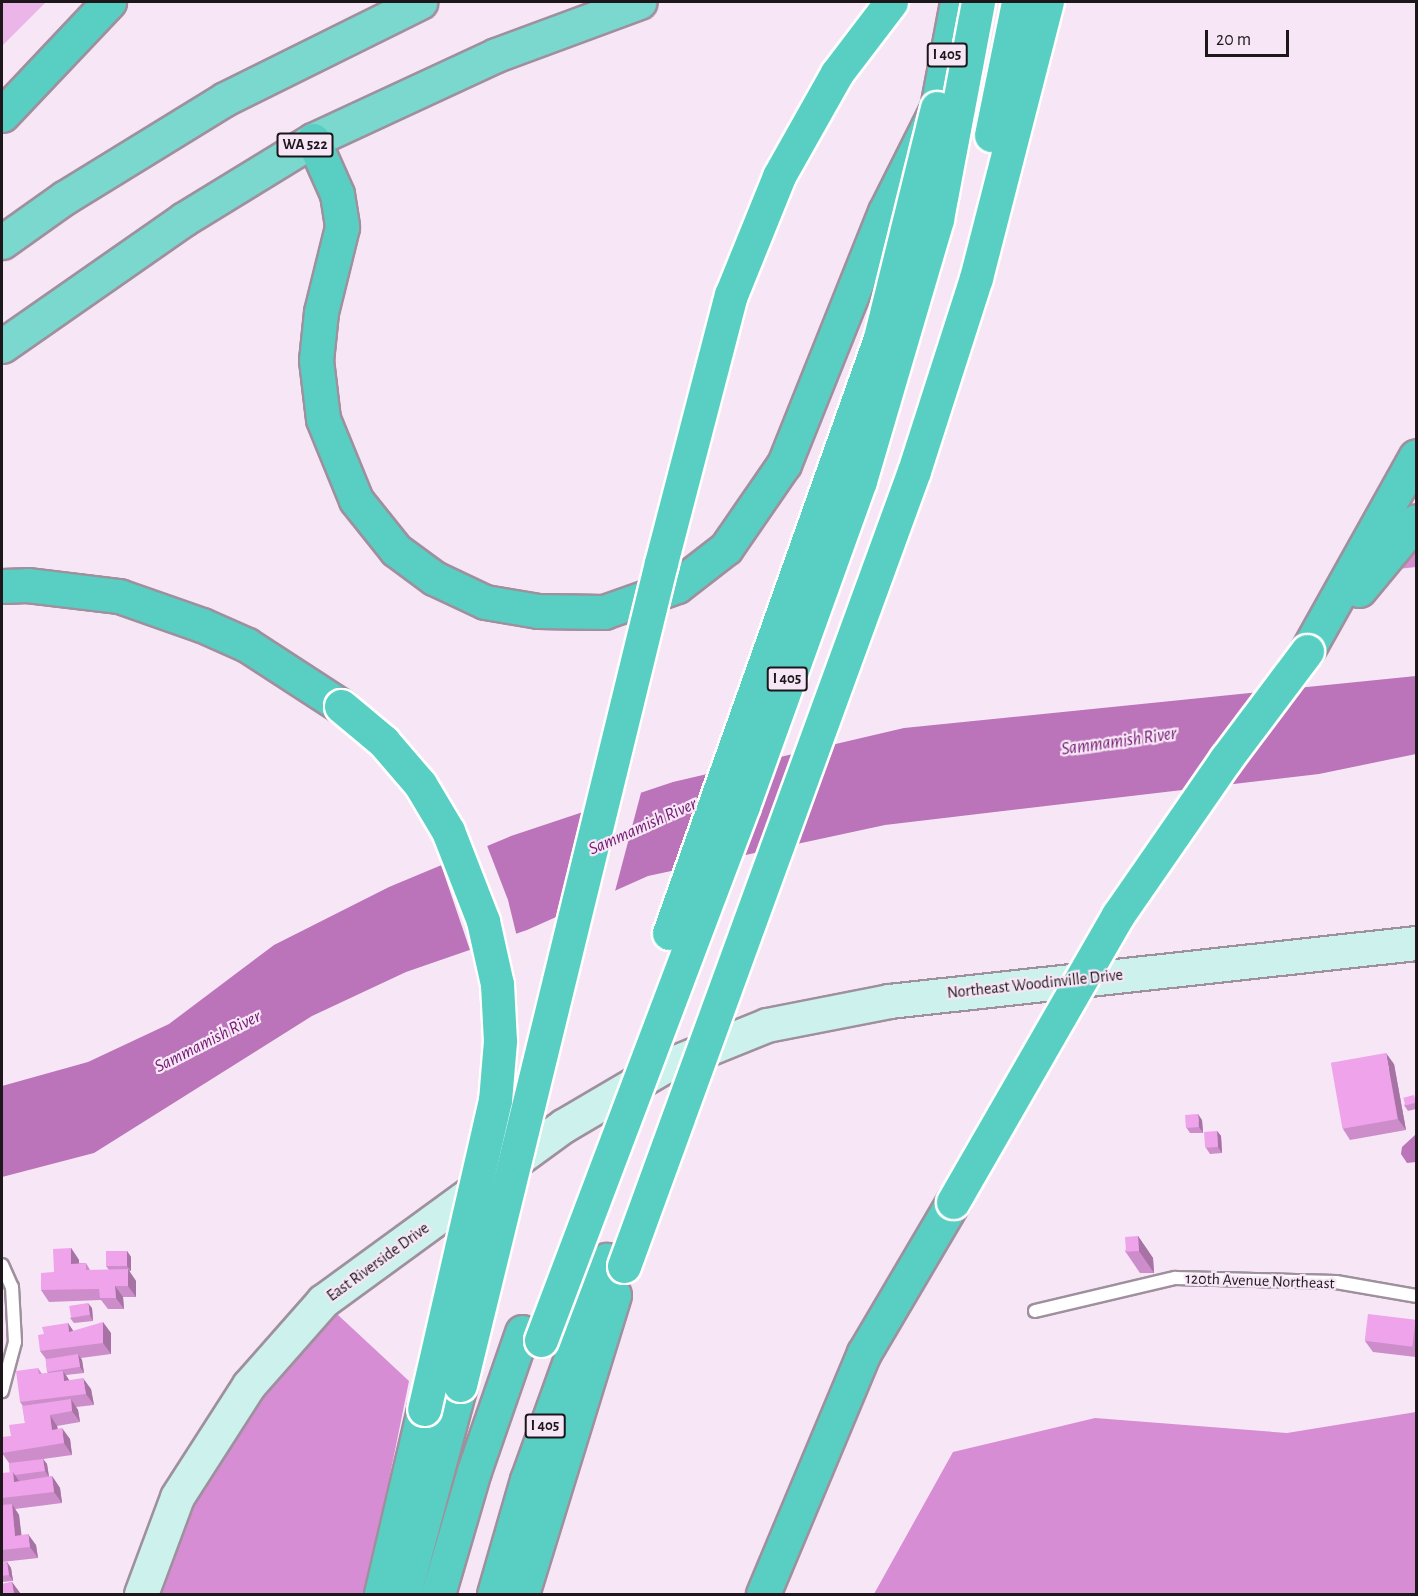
<!DOCTYPE html>
<html>
<head>
<meta charset="utf-8">
<style>
  body { margin:0 }
  #map { position:relative; width:1418px; height:1596px; overflow:hidden; background:#f7e6f6; font-family:"Alegreya Sans",sans-serif }
  div>[style] { position:absolute }
  [style*='--x'] { left:calc(var(--x)*1px); top:calc(var(--y)*1px); width:calc(var(--w)*1px); rotate:calc(var(--a)*1deg) }
  .green>* { inset:0; background:#ecb5e9 }
  .forest>* { inset:0; background:#d68dd4 }
  .water>* { inset:0; background:#bb73b9 }
  .pier>* { inset:0; background:#f7e6f6 }
  .roads { filter:drop-shadow(2px 0 #9f909e) drop-shadow(-2px 0 #9f909e) drop-shadow(0 2px #9f909e) drop-shadow(0 -2px #9f909e) }
  .service>* { height:12px; margin:-6px; padding:0 6px; transform-origin:6px; border-radius:6px; background:#fff }
  .secondary>* { height:33px; margin:-16.5px; padding:0 16.5px; transform-origin:16.5px; border-radius:16.5px; background:#cdf1ed }
  .trunk>* { height:33px; margin:-16.5px; padding:0 16.5px; transform-origin:16.5px; border-radius:16.5px; background:#7ad8cf }
  .motorway>* { height:33px; margin:-16.5px; padding:0 16.5px; transform-origin:16.5px; border-radius:16.5px; background:#59cfc3 }
  .bridges { filter:drop-shadow(2px 0 #fff) drop-shadow(-2px 0 #fff) drop-shadow(0 2px #fff) drop-shadow(0 -2px #fff) }
  .motorway-bridge>* { height:33px; margin:-16.5px; padding:0 16.5px; transform-origin:16.5px; border-radius:16.5px; background:#59cfc3 }
  .wall>* { inset:0; background:#cd8cca }
  .shaded-wall>* { inset:0; background:#a772a4 }
  .building>* { inset:0; background:#eea3eb; transform-origin:0 0 }
  span { translate:-50% -50%; white-space:nowrap; text-align:center; line-height:1.15; -webkit-text-stroke:4.5px #f7e6f6; paint-order:stroke }
  .shield-label span { padding:2px 4px; background:#f7e6f6; border:2px solid; border-radius:4px; -webkit-text-stroke-width:0 }
  .shield-label { font-size:15px; color:#1d171c; font-weight:700 }
  .street-label { font-size:16px; color:#1d171c }
  .water-label { font-size:18px; color:#701870; font-style:italic }
  .frame { position:absolute; inset:0; border:3px solid #1d171c; pointer-events:none }
  .scale { position:absolute; left:1205px; top:30px; width:84px; height:27px; box-sizing:border-box; border:3px solid #1d171c; border-top:0; padding-left:8px; font-size:18px; line-height:21px; white-space:nowrap; color:#1d171c; -webkit-text-stroke:4px #f7e6f6; paint-order:stroke }
</style>
</head>
<body>
<div id="map">
  <div class="green">
    <i style="clip-path:polygon(2px 2px,46px 2px,2px 46px)"></i>
  </div>
  <div class="forest">
    <i style="clip-path:polygon(1416px 536px,1416px 567px,1379px 571px)"></i>
    <i style="clip-path:polygon(323px 1301px,409px 1381px,366px 1594px,141px 1594px,177px 1497px)"></i>
    <i style="clip-path:polygon(1416px 1412px,1416px 1594px,874px 1594px,953px 1452px,1095px 1418px,1287px 1433px)"></i>
  </div>
  <div class="water">
    <i style="clip-path:polygon(1416px 676px,1416px 754px,1319px 774px,885px 825px,648px 876px,527px 930px,406px 972px,312px 1016px,94px 1153px,2px 1177px,2px 1086px,88px 1062px,169px 1024px,274px 945px,389px 887px,511px 836px,673px 782px,904px 728px)"></i>
    <i style="clip-path:polygon(1416px 1120px,1416px 1162px,1407px 1163px,1401px 1154px,1402px 1147px,1415px 1135px)"></i>
  </div>
  <div class="pier">
    <i style="clip-path:polygon(642px 789px,614px 895px,561px 918px,591px 806px)"></i>
    <i style="clip-path:polygon(486px 843px,508px 900px,517px 937px,471px 953px,440px 862px)"></i>
  </div>
  <div class="roads">
    <div class="service">
      <i style="--x:2;--y:1265;--w:24;--a:66"></i>
      <i style="--x:12;--y:1287;--w:55;--a:86.9"></i>
      <i style="--x:15;--y:1342;--w:51;--a:104.9"></i>
      <i style="--x:1035;--y:1311;--w:144;--a:-13.3"></i>
      <i style="--x:1175;--y:1278;--w:161;--a:1.4"></i>
      <i style="--x:1336;--y:1282;--w:81;--a:9.9"></i>
    </div>
    <div class="secondary">
      <i style="--x:141;--y:1594;--w:103;--a:-69.6"></i>
      <i style="--x:177;--y:1497;--w:133;--a:-57.3"></i>
      <i style="--x:249;--y:1385;--w:112;--a:-48.6"></i>
      <i style="--x:323;--y:1301;--w:297;--a:-36.1"></i>
      <i style="--x:563;--y:1126;--w:116;--a:-30.5"></i>
      <i style="--x:663;--y:1067;--w:112;--a:-22"></i>
      <i style="--x:767;--y:1025;--w:124;--a:-11.1"></i>
      <i style="--x:889;--y:1001;--w:530;--a:-6.28"></i>
    </div>
    <div class="trunk">
      <i style="--x:2;--y:242;--w:76;--a:-35.4"></i>
      <i style="--x:64;--y:198;--w:189;--a:-31.6"></i>
      <i style="--x:225;--y:99;--w:218;--a:-26.4"></i>
      <i style="--x:2;--y:346;--w:222;--a:-34.9"></i>
      <i style="--x:184;--y:219;--w:151;--a:-31.5"></i>
      <i style="--x:313;--y:140;--w:202;--a:-24.9"></i>
      <i style="--x:496;--y:55;--w:153;--a:-20.3"></i>
    </div>
    <div class="motorway">
      <i style="--x:2;--y:115;--w:156;--a:-46.6"></i>
      <i style="--x:313;--y:140;--w:59;--a:66"></i>
      <i style="--x:337;--y:194;--w:33;--a:81"></i>
      <i style="--x:342;--y:227;--w:88;--a:103.9"></i>
      <i style="--x:321;--y:312;--w:48;--a:95.9"></i>
      <i style="--x:316;--y:360;--w:59;--a:83.2"></i>
      <i style="--x:323;--y:419;--w:87;--a:67.8"></i>
      <i style="--x:356;--y:500;--w:64;--a:51.3"></i>
      <i style="--x:396;--y:550;--w:47;--a:36.4"></i>
      <i style="--x:434;--y:578;--w:56;--a:25.2"></i>
      <i style="--x:485;--y:602;--w:54;--a:9.6"></i>
      <i style="--x:538;--y:611;--w:66;--a:0.9"></i>
      <i style="--x:604;--y:612;--w:77;--a:-19.6"></i>
      <i style="--x:677;--y:586;--w:62;--a:-37.8"></i>
      <i style="--x:726;--y:548;--w:102;--a:-55.4"></i>
      <i style="--x:784;--y:464;--w:271;--a:-68.2"></i>
      <i style="--x:885;--y:212;--w:116;--a:-63.4"></i>
      <i style="--x:937;--y:108;--w:108;--a:-79.3"></i>
      <i style="--x:2;--y:586;--w:25;--a:-2"></i>
      <i style="--x:27;--y:585;--w:93;--a:6.8"></i>
      <i style="--x:119;--y:596;--w:88;--a:19.3"></i>
      <i style="--x:202;--y:625;--w:49;--a:24"></i>
      <i style="--x:247;--y:645;--w:112;--a:33"></i>
      <i style="--x:1359;--y:590;--w:89;--a:-50.4"></i>
      <i style="--x:1307;--y:651;--w:223;--a:-60.8"></i>
      <i style="--x:381;--y:1594;--w:190;--a:-76.9"></i>
      <i style="--x:404;--y:1594;--w:216;--a:-75"></i>
      <i style="--x:438;--y:1594;--w:128;--a:-73.7"></i>
      <i style="--x:474;--y:1471;--w:147;--a:-70.9"></i>
      <i style="--x:494;--y:1594;--w:119;--a:-73.9"></i>
      <i style="--x:527;--y:1480;--w:234;--a:-70.2"></i>
      <i style="--x:522;--y:1594;--w:313;--a:-72.9"></i>
      <i style="--x:763;--y:1594;--w:261;--a:-67.3"></i>
      <i style="--x:864;--y:1353;--w:175;--a:-59.5"></i>
    </div>
  </div>
  <div class="bridges">
    <div class="motorway-bridge">
      <i style="--x:991;--y:135;--w:136;--a:-78.5"></i>
      <i style="--x:341;--y:706;--w:55;--a:39.8"></i>
      <i style="--x:383;--y:741;--w:57;--a:49.3"></i>
      <i style="--x:420;--y:784;--w:55;--a:59.2"></i>
      <i style="--x:448;--y:831;--w:97;--a:68.7"></i>
      <i style="--x:483;--y:921;--w:65;--a:77.5"></i>
      <i style="--x:497;--y:984;--w:57;--a:87"></i>
      <i style="--x:500;--y:1041;--w:59;--a:94.8"></i>
      <i style="--x:495;--y:1100;--w:317;--a:102.9"></i>
      <i style="--x:669;--y:933;--w:631;--a:-70.47"></i>
      <i style="--x:880;--y:338;--w:237;--a:-76.1"></i>
      <i style="--x:953;--y:1202;--w:331;--a:-60.1"></i>
      <i style="--x:1118;--y:915;--w:190;--a:-55.3"></i>
      <i style="--x:1226;--y:759;--w:135;--a:-53.1"></i>
      <i style="--x:624;--y:1266;--w:846;--a:-69.96"></i>
      <i style="--x:914;--y:471;--w:203;--a:-72.2"></i>
      <i style="--x:976;--y:278;--w:285;--a:-75.6"></i>
      <i style="--x:541;--y:1340;--w:571;--a:-69.28"></i>
      <i style="--x:743;--y:806;--w:345;--a:-70.2"></i>
      <i style="--x:860;--y:481;--w:273;--a:-73.6"></i>
      <i style="--x:937;--y:219;--w:221;--a:-79.3"></i>
      <i style="--x:460;--y:1385;--w:846;--a:-76.26"></i>
      <i style="--x:661;--y:563;--w:277;--a:-75.4"></i>
      <i style="--x:731;--y:295;--w:128;--a:-68"></i>
      <i style="--x:779;--y:176;--w:118;--a:-60.6"></i>
      <i style="--x:837;--y:73;--w:89;--a:-52.7"></i>
    </div>
  </div>
  <div class="wall">
    <i style="clip-path:polygon(1394px 1064px,1406px 1130px,1350px 1140px,1343px 1129px)"></i>
    <i style="clip-path:polygon(1416px 1098px,1416px 1109px,1408px 1111px,1404px 1105px)"></i>
    <i style="clip-path:polygon(1202px 1120px,1203px 1133px,1190px 1133px,1186px 1127px)"></i>
    <i style="clip-path:polygon(1217px 1131px,1221px 1136px,1222px 1153px,1210px 1154px,1206px 1148px)"></i>
    <i style="clip-path:polygon(1138px 1236px,1153px 1258px,1154px 1273px,1140px 1273px,1125px 1251px)"></i>
    <i style="clip-path:polygon(71px 1248px,79px 1260px,79px 1263px,86px 1263px,90px 1270px,109px 1270px,106px 1266px,127px 1251px,131px 1257px,131px 1271px,129px 1271px,136px 1281px,136px 1297px,123px 1297px,124px 1309px,108px 1309px,101px 1300px,49px 1302px,41px 1290px)"></i>
    <i style="clip-path:polygon(92px 1308px,93px 1321px,74px 1323px,70px 1318px)"></i>
    <i style="clip-path:polygon(1416px 1320px,1416px 1357px,1373px 1352px,1365px 1341px)"></i>
    <i style="clip-path:polygon(68px 1323px,73px 1331px,111px 1333px,111px 1354px,81px 1358px,82px 1360px,84px 1373px,66px 1375px,69px 1380px,91px 1389px,94px 1405px,76px 1407px,78px 1410px,80px 1422px,57px 1426px,58px 1429px,70px 1439px,72px 1455px,43px 1459px,47px 1464px,49px 1477px,52px 1476px,60px 1488px,62px 1503px,15px 1509px,19px 1515px,21px 1535px,36px 1545px,38px 1558px,2px 1562px,2px 1473px,10px 1473px,9px 1463px,2px 1453px,11px 1436px,25px 1423px,23px 1406px,20px 1402px,38px 1368px,42px 1374px,48px 1373px,47px 1372px,46px 1359px,40px 1351px,44px 1334px)"></i>
    <i style="clip-path:polygon(7px 1562px,11px 1568px,13px 1581px,2px 1582px,3px 1584px,12px 1582px,20px 1593px,2px 1594px,2px 1563px)"></i>
  </div>
  <div class="shaded-wall">
    <i style="clip-path:polygon(1386px 1053px,1394px 1064px,1406px 1130px,1398px 1119px)"></i>
    <i style="clip-path:polygon(1198px 1114px,1202px 1120px,1203px 1133px,1199px 1127px)"></i>
    <i style="clip-path:polygon(1217px 1131px,1221px 1136px,1222px 1153px,1218px 1147px)"></i>
    <i style="clip-path:polygon(1138px 1236px,1153px 1258px,1154px 1273px,1139px 1251px)"></i>
    <i style="clip-path:polygon(71px 1248px,79px 1260px,79px 1275px,71px 1264px)"></i>
    <i style="clip-path:polygon(127px 1251px,131px 1257px,131px 1271px,127px 1266px)"></i>
    <i style="clip-path:polygon(128px 1269px,136px 1281px,136px 1297px,128px 1286px)"></i>
    <i style="clip-path:polygon(115px 1286px,123px 1297px,124px 1309px,116px 1298px)"></i>
    <i style="clip-path:polygon(88px 1303px,92px 1308px,93px 1321px,90px 1315px)"></i>
    <i style="clip-path:polygon(103px 1322px,111px 1333px,111px 1354px,103px 1343px)"></i>
    <i style="clip-path:polygon(68px 1323px,76px 1335px,69px 1332px)"></i>
    <i style="clip-path:polygon(78px 1354px,82px 1360px,84px 1373px,80px 1367px)"></i>
    <i style="clip-path:polygon(63px 1371px,71px 1383px,64px 1381px)"></i>
    <i style="clip-path:polygon(83px 1378px,91px 1389px,94px 1405px,86px 1394px)"></i>
    <i style="clip-path:polygon(71px 1399px,78px 1410px,80px 1422px,72px 1411px)"></i>
    <i style="clip-path:polygon(50px 1415px,57px 1426px,60px 1441px,52px 1430px)"></i>
    <i style="clip-path:polygon(62px 1428px,70px 1439px,72px 1455px,64px 1443px)"></i>
    <i style="clip-path:polygon(43px 1459px,47px 1464px,49px 1477px,45px 1471px)"></i>
    <i style="clip-path:polygon(13px 1472px,21px 1484px,14px 1482px)"></i>
    <i style="clip-path:polygon(52px 1476px,60px 1488px,62px 1503px,54px 1492px)"></i>
    <i style="clip-path:polygon(12px 1504px,19px 1515px,23px 1547px,15px 1536px)"></i>
    <i style="clip-path:polygon(28px 1534px,36px 1545px,38px 1558px,30px 1547px)"></i>
    <i style="clip-path:polygon(7px 1562px,11px 1568px,13px 1581px,9px 1575px)"></i>
    <i style="clip-path:polygon(12px 1582px,20px 1593px,20px 1594px,14px 1594px)"></i>
  </div>
  <div class="building">
    <i style="left:1386px;top:1053px;width:67px;height:56px;rotate:80deg"></i>
    <i style="left:1414px;top:1095px;width:8px;height:11px;rotate:76deg"></i>
    <i style="left:1198px;top:1114px;width:13px;height:13px;rotate:86deg"></i>
    <i style="left:1217px;top:1131px;width:16px;height:13px;rotate:86deg"></i>
    <i style="left:1138px;top:1236px;width:15px;height:13px;rotate:86deg"></i>
    <i style="clip-path:polygon(71px 1248px,71px 1264px,86px 1263px,86px 1270px,128px 1269px,128px 1286px,115px 1286px,116px 1298px,100px 1298px,99px 1289px,41px 1290px,41px 1273px,54px 1272px,53px 1249px)"></i>
    <i style="left:127px;top:1251px;width:15px;height:21px;rotate:90deg"></i>
    <i style="left:88px;top:1303px;width:12px;height:19px;rotate:81deg"></i>
    <i style="left:1368px;top:1314px;width:48px;height:27px;rotate:7deg"></i>
    <i style="clip-path:polygon(103px 1322px,103px 1343px,40px 1351px,38px 1335px,44px 1334px,42px 1327px,68px 1323px,69px 1332px)"></i>
    <i style="left:78px;top:1354px;width:13px;height:33px;rotate:81deg"></i>
    <i style="clip-path:polygon(38px 1368px,39px 1374px,63px 1371px,64px 1381px,83px 1378px,86px 1394px,20px 1402px,16px 1371px)"></i>
    <i style="clip-path:polygon(71px 1399px,72px 1411px,50px 1415px,52px 1430px,62px 1428px,64px 1443px,2px 1453px,2px 1437px,11px 1436px,9px 1425px,25px 1423px,22px 1406px)"></i>
    <i style="clip-path:polygon(43px 1459px,45px 1471px,15px 1475px,13px 1472px,10px 1473px,9px 1463px)"></i>
    <i style="clip-path:polygon(13px 1472px,14px 1482px,52px 1476px,54px 1492px,2px 1498px,2px 1473px)"></i>
    <i style="clip-path:polygon(12px 1504px,15px 1536px,28px 1534px,30px 1547px,2px 1550px,2px 1505px)"></i>
    <i style="clip-path:polygon(7px 1562px,9px 1575px,2px 1576px,2px 1563px)"></i>
    <i style="clip-path:polygon(12px 1582px,14px 1594px,2px 1594px,2px 1584px)"></i>
  </div>
  <div class="shield-label">
    <span style="left:947px;top:55px">I 405</span>
    <span style="left:305px;top:145px">WA 522</span>
    <span style="left:787px;top:679px">I 405</span>
    <span style="left:545px;top:1426px">I 405</span>
  </div>
  <div class="street-label">
    <span style="left:1035px;top:984px;rotate:-6deg">Northeast Woodinville Drive</span>
    <span style="left:378px;top:1262px;rotate:-36deg">East Riverside Drive</span>
    <span style="left:1260px;top:1281px;rotate:2deg">120th Avenue Northeast</span>
  </div>
  <div class="water-label">
    <span style="left:1119px;top:742px;rotate:-8deg">Sammamish River</span>
    <span style="left:643px;top:827px;rotate:-24deg">Sammamish River</span>
    <span style="left:208px;top:1042px;rotate:-27deg">Sammamish River</span>
  </div>
  <div class="frame"></div>
  <div class="scale">20 m</div>
</div>
</body>
</html>
